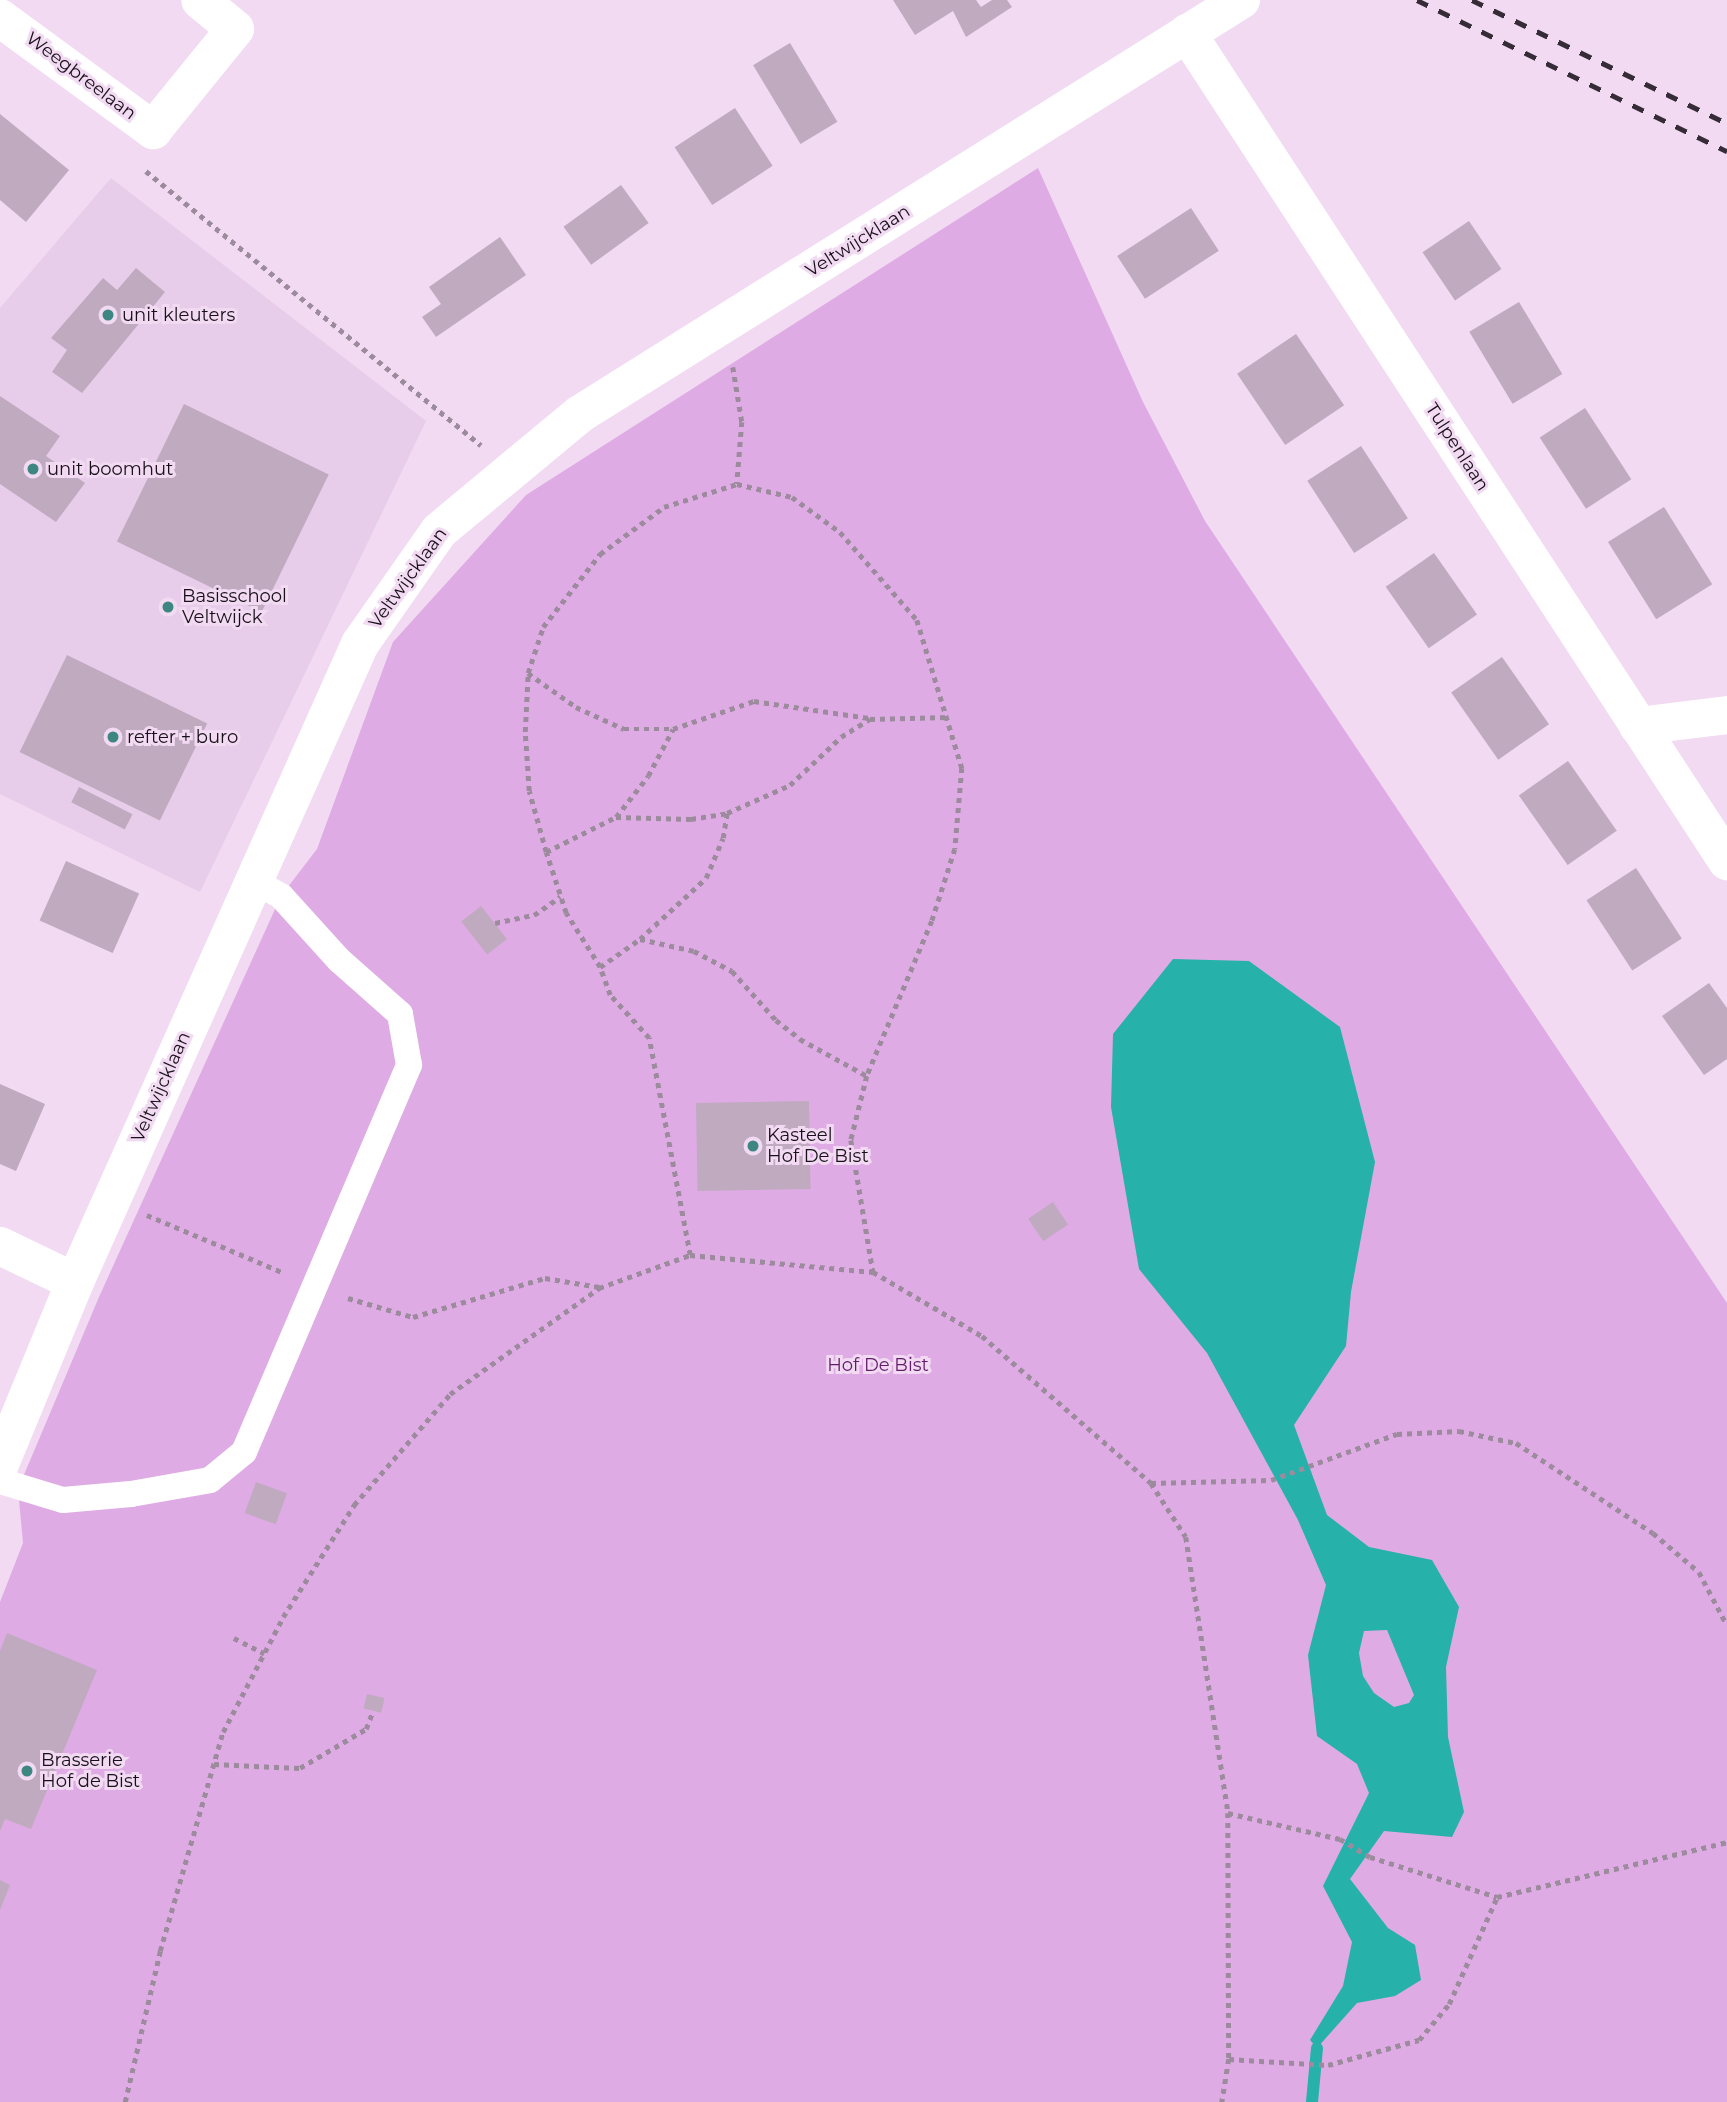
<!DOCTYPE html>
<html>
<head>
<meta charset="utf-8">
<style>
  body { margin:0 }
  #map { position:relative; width:1727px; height:2102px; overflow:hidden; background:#f1daf2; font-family:Montserrat,sans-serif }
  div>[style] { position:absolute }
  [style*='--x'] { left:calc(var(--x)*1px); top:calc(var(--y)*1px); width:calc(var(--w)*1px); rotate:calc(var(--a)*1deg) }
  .built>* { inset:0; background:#e8cdea }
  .green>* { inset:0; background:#dfabe4 }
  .water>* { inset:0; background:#26b1aa }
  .stream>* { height:12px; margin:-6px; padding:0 6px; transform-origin:6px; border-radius:6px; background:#26b1aa }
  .building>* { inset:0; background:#bfaac0; transform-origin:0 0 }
  .path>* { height:4.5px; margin-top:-2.25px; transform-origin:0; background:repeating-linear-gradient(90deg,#9c8b9d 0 5px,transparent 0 10px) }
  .lane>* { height:26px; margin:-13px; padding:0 13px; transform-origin:13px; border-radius:13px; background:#fff }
  .street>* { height:38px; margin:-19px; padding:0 19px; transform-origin:19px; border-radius:19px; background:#fff }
  .secondary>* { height:38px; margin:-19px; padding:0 19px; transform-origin:19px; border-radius:19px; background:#fff }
  .rail>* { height:5px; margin-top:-2.5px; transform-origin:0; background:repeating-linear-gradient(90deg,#362c37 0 12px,transparent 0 24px) }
  .dots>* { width:19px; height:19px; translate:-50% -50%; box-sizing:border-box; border:4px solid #f1daf2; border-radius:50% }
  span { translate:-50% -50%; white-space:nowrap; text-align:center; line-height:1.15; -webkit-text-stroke:6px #f1daf2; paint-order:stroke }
  .street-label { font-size:18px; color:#181019 }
  .poi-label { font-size:18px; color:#181019 }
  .left { translate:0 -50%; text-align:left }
  .park-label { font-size:18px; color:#631c6a }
</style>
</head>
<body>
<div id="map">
  <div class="built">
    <i style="clip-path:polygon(111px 178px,426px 421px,200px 892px,0 794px,0 308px)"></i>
  </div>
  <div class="green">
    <i style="clip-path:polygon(1038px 168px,1143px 402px,1205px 521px,1727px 1303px,1727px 2102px,0 2102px,0 1602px,23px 1543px,18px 1489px,99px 1297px,281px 896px,317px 849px,393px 642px,526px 495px)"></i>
  </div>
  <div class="water">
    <i style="clip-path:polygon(evenodd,1173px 959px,1249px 961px,1340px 1027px,1375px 1162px,1351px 1292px,1346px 1346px,1294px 1425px,1327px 1515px,1369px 1547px,1432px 1560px,1459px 1607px,1446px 1667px,1448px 1737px,1464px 1812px,1452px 1837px,1384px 1831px,1350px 1879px,1388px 1928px,1415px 1945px,1421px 1980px,1395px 1996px,1357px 2003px,1317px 2048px,1310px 2040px,1343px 1986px,1352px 1942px,1323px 1886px,1369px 1793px,1357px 1764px,1317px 1736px,1308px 1655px,1326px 1585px,1298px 1520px,1207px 1353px,1139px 1269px,1111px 1107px,1113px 1034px,1173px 959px,1387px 1630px,1414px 1695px,1409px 1703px,1394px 1707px,1374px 1693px,1363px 1676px,1359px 1653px,1364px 1631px,1387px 1630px)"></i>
  </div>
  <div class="stream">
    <i style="--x:1312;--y:2102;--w:54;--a:-84.7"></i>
  </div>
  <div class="building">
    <i style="clip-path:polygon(893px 0,976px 0,981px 7px,992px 0,1007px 0,1012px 7px,966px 37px,953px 11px,915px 35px)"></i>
    <i style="left:790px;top:43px;width:92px;height:43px;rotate:59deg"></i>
    <i style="left:735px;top:108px;width:69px;height:72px;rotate:57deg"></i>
    <i style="clip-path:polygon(0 114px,69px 170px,26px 222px,0 200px)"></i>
    <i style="left:621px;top:185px;width:47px;height:71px;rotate:54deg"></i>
    <i style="left:1191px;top:208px;width:51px;height:88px;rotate:57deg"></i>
    <i style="left:1469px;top:221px;width:58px;height:56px;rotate:56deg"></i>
    <i style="clip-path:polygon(500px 237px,526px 275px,436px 337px,422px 317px,441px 304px,429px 287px)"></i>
    <i style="clip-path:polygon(136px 268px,165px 292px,82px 393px,52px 372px,67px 350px,51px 338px,103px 278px,117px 290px)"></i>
    <i style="left:1519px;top:302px;width:84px;height:58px;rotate:59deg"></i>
    <i style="left:1296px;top:334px;width:86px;height:71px;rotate:56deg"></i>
    <i style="clip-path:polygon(0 396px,60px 436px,46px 456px,85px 483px,56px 522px,0 484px)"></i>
    <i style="left:184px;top:404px;width:161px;height:153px;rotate:26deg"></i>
    <i style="left:1585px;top:408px;width:85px;height:54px;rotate:57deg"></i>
    <i style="left:1361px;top:446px;width:86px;height:64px;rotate:57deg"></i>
    <i style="left:1664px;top:507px;width:91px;height:66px;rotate:58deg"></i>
    <i style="left:1434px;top:553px;width:75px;height:59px;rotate:55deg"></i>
    <i style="left:67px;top:655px;width:156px;height:108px;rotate:26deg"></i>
    <i style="left:1502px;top:657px;width:82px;height:62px;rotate:55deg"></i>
    <i style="left:1568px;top:761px;width:85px;height:60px;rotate:55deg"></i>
    <i style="left:79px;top:787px;width:60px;height:17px;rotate:27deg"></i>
    <i style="left:66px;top:861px;width:80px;height:65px;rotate:24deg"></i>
    <i style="left:1636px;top:868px;width:84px;height:59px;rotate:57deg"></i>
    <i style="left:481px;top:906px;width:42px;height:25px;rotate:52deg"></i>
    <i style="clip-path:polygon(1709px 983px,1727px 1008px,1727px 1059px,1704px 1075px,1662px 1016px)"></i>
    <i style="clip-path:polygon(0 1084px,45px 1104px,16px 1171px,0 1164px)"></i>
    <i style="left:809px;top:1101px;width:88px;height:113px;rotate:89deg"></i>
    <i style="left:1053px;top:1202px;width:27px;height:30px;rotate:56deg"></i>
    <i style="left:256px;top:1482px;width:33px;height:33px;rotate:20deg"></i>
    <i style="clip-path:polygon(7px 1633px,97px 1670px,31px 1829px,5px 1819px,0 1831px,0 1651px)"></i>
    <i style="left:367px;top:1694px;width:18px;height:15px;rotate:13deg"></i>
    <i style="clip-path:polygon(0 1880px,10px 1885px,0 1910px)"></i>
  </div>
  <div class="path">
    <i style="--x:146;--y:171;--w:433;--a:39.3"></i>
    <i style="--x:733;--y:367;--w:56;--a:80.7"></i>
    <i style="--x:742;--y:422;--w:62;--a:94.6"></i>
    <i style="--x:528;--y:673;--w:59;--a:35.3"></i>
    <i style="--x:576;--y:707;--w:53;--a:24.6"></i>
    <i style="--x:624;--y:729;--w:49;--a:0"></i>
    <i style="--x:616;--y:817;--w:75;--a:1.5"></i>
    <i style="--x:691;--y:819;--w:36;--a:-9"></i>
    <i style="--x:546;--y:852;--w:78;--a:-26.6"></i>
    <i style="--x:616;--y:817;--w:52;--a:-52"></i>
    <i style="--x:648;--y:776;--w:53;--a:-62"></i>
    <i style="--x:673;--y:729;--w:86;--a:-19.1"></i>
    <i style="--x:754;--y:701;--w:116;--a:8.4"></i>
    <i style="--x:495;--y:923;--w:40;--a:-12"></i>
    <i style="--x:534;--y:915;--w:32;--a:-35"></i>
    <i style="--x:640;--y:939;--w:90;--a:-42.7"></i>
    <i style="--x:706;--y:878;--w:43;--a:-67"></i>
    <i style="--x:723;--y:838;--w:25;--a:-81"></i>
    <i style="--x:727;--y:813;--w:69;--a:-24"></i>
    <i style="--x:790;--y:785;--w:70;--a:-43.3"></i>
    <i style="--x:841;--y:737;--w:34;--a:-32"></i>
    <i style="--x:870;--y:719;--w:79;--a:-1.5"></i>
    <i style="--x:600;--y:967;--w:49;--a:-35"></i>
    <i style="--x:640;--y:939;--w:55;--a:12.5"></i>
    <i style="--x:694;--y:951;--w:43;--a:27.8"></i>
    <i style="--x:732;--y:971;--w:66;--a:48.1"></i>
    <i style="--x:776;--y:1020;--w:31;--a:38"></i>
    <i style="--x:800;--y:1039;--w:77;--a:28.9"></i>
    <i style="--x:147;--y:1215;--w:149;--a:22.9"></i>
    <i style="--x:690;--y:1255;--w:221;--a:-100.7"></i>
    <i style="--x:649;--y:1038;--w:58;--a:-132.2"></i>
    <i style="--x:610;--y:995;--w:30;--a:-110"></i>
    <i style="--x:600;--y:967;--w:64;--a:-122.2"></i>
    <i style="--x:566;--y:913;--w:64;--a:-108.2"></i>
    <i style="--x:546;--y:852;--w:63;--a:-105.6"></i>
    <i style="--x:529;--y:791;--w:59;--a:-93.9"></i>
    <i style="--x:525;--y:732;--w:59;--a:-87.1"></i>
    <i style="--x:528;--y:673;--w:48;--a:-71.9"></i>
    <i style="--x:543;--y:627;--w:93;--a:-52"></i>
    <i style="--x:600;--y:554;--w:79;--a:-36.3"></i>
    <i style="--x:664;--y:507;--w:77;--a:-17.5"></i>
    <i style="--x:737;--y:484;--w:57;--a:13.3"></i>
    <i style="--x:792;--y:497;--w:59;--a:36.1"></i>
    <i style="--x:840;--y:532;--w:117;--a:48.8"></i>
    <i style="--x:917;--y:620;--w:155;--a:73.1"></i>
    <i style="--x:962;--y:768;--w:81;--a:94.9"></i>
    <i style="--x:955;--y:849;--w:76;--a:107.7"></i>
    <i style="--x:932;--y:921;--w:168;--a:112.8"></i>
    <i style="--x:867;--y:1076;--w:66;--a:104"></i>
    <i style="--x:851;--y:1140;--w:134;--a:80.5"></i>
    <i style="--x:348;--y:1298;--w:68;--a:16.3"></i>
    <i style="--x:413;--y:1317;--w:138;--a:-16.5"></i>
    <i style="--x:545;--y:1278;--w:55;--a:9.5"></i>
    <i style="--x:1151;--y:1483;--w:120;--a:-1.4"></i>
    <i style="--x:1271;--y:1480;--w:134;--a:-20.1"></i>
    <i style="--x:1397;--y:1434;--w:62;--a:-2.8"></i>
    <i style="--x:1459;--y:1431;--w:58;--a:11.9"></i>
    <i style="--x:1516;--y:1443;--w:164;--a:33.3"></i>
    <i style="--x:1653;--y:1533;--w:60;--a:40.3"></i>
    <i style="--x:1699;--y:1572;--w:60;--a:62.2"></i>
    <i style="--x:234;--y:1638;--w:34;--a:27"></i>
    <i style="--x:214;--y:1764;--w:86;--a:2.7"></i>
    <i style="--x:300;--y:1768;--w:77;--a:-30.6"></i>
    <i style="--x:366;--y:1729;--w:19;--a:-69"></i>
    <i style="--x:1228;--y:1813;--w:115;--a:13.1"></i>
    <i style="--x:1340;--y:1839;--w:35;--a:31"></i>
    <i style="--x:1370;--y:1857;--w:133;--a:17.5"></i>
    <i style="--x:1497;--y:1897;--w:236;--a:-13.4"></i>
    <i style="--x:1229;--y:2059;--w:99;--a:3.5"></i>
    <i style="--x:1328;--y:2065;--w:94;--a:-15.4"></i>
    <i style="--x:1419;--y:2040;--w:47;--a:-50.2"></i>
    <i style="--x:1449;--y:2004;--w:117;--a:-65.8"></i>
    <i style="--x:125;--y:2102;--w:155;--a:-76.9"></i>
    <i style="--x:160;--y:1951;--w:228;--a:-74"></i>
    <i style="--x:223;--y:1732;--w:130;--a:-62.4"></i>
    <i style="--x:283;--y:1617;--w:133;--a:-57.6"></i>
    <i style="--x:354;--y:1505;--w:147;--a:-49.1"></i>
    <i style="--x:450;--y:1394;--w:183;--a:-35.4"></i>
    <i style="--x:599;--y:1288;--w:97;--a:-19.9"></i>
    <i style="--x:690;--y:1255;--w:184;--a:5.3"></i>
    <i style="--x:873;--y:1272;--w:126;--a:30.4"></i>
    <i style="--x:982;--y:1336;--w:224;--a:41"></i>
    <i style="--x:1151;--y:1483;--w:64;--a:57.1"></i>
    <i style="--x:1186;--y:1537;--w:279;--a:81.3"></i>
    <i style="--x:1228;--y:1813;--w:246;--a:89.8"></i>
    <i style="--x:1229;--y:2059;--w:44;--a:99.2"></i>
  </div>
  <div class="lane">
    <i style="--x:0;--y:1481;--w:66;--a:16.8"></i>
    <i style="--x:63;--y:1500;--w:68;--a:-5"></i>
    <i style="--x:131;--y:1494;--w:80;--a:-10"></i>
    <i style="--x:210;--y:1480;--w:44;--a:-39.5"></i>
    <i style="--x:244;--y:1452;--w:421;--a:-66.9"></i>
    <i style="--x:409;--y:1065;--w:52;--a:-100"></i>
    <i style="--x:400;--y:1014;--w:81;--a:-138.5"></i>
    <i style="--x:339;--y:960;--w:86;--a:-132.2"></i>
    <i style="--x:281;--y:896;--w:33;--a:-151"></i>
  </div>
  <div class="street">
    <i style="--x:0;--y:18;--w:190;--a:36.2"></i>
    <i style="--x:153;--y:130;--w:130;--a:-50.9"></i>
    <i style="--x:235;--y:29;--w:45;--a:-140.4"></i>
    <i style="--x:1187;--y:33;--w:989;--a:56.89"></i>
    <i style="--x:1638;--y:726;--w:90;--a:-7"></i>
    <i style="--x:0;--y:1246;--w:83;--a:25.6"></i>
  </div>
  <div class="secondary">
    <i style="--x:0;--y:1464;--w:197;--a:-67.6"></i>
    <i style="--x:75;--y:1282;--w:699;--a:-65.93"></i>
    <i style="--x:360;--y:644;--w:138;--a:-55"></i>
    <i style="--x:439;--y:531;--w:183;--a:-39.7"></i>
    <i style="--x:580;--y:414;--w:780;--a:-32.06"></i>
  </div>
  <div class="rail">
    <i style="--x:1417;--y:0;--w:345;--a:26"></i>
    <i style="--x:1472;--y:0;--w:283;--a:25.8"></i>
  </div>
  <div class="dots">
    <i style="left:108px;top:315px;background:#3e8682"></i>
    <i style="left:33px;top:469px;background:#3e8682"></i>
    <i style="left:168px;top:607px;background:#3e8682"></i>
    <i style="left:113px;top:737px;background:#3e8682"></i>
    <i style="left:753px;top:1146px;background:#3e8682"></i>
    <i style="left:27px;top:1771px;background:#3e8682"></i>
  </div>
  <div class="street-label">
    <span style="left:81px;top:76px;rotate:37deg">Weegbreelaan</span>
    <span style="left:858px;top:241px;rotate:-32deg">Veltwijcklaan</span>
    <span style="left:1457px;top:447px;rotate:57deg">Tulpenlaan</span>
    <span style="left:408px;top:578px;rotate:-54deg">Veltwijcklaan</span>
    <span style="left:161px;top:1087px;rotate:-66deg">Veltwijcklaan</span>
  </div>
  <div class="poi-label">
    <span class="left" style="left:122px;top:315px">unit kleuters</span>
    <span class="left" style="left:47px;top:469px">unit boomhut</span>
    <span class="left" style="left:182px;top:607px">Basisschool<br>Veltwijck</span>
    <span class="left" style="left:127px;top:737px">refter + buro</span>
    <span class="left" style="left:767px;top:1146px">Kasteel<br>Hof De Bist</span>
    <span class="left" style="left:41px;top:1771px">Brasserie<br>Hof de Bist</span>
  </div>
  <div class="park-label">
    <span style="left:878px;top:1365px">Hof De Bist</span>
  </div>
</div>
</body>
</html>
